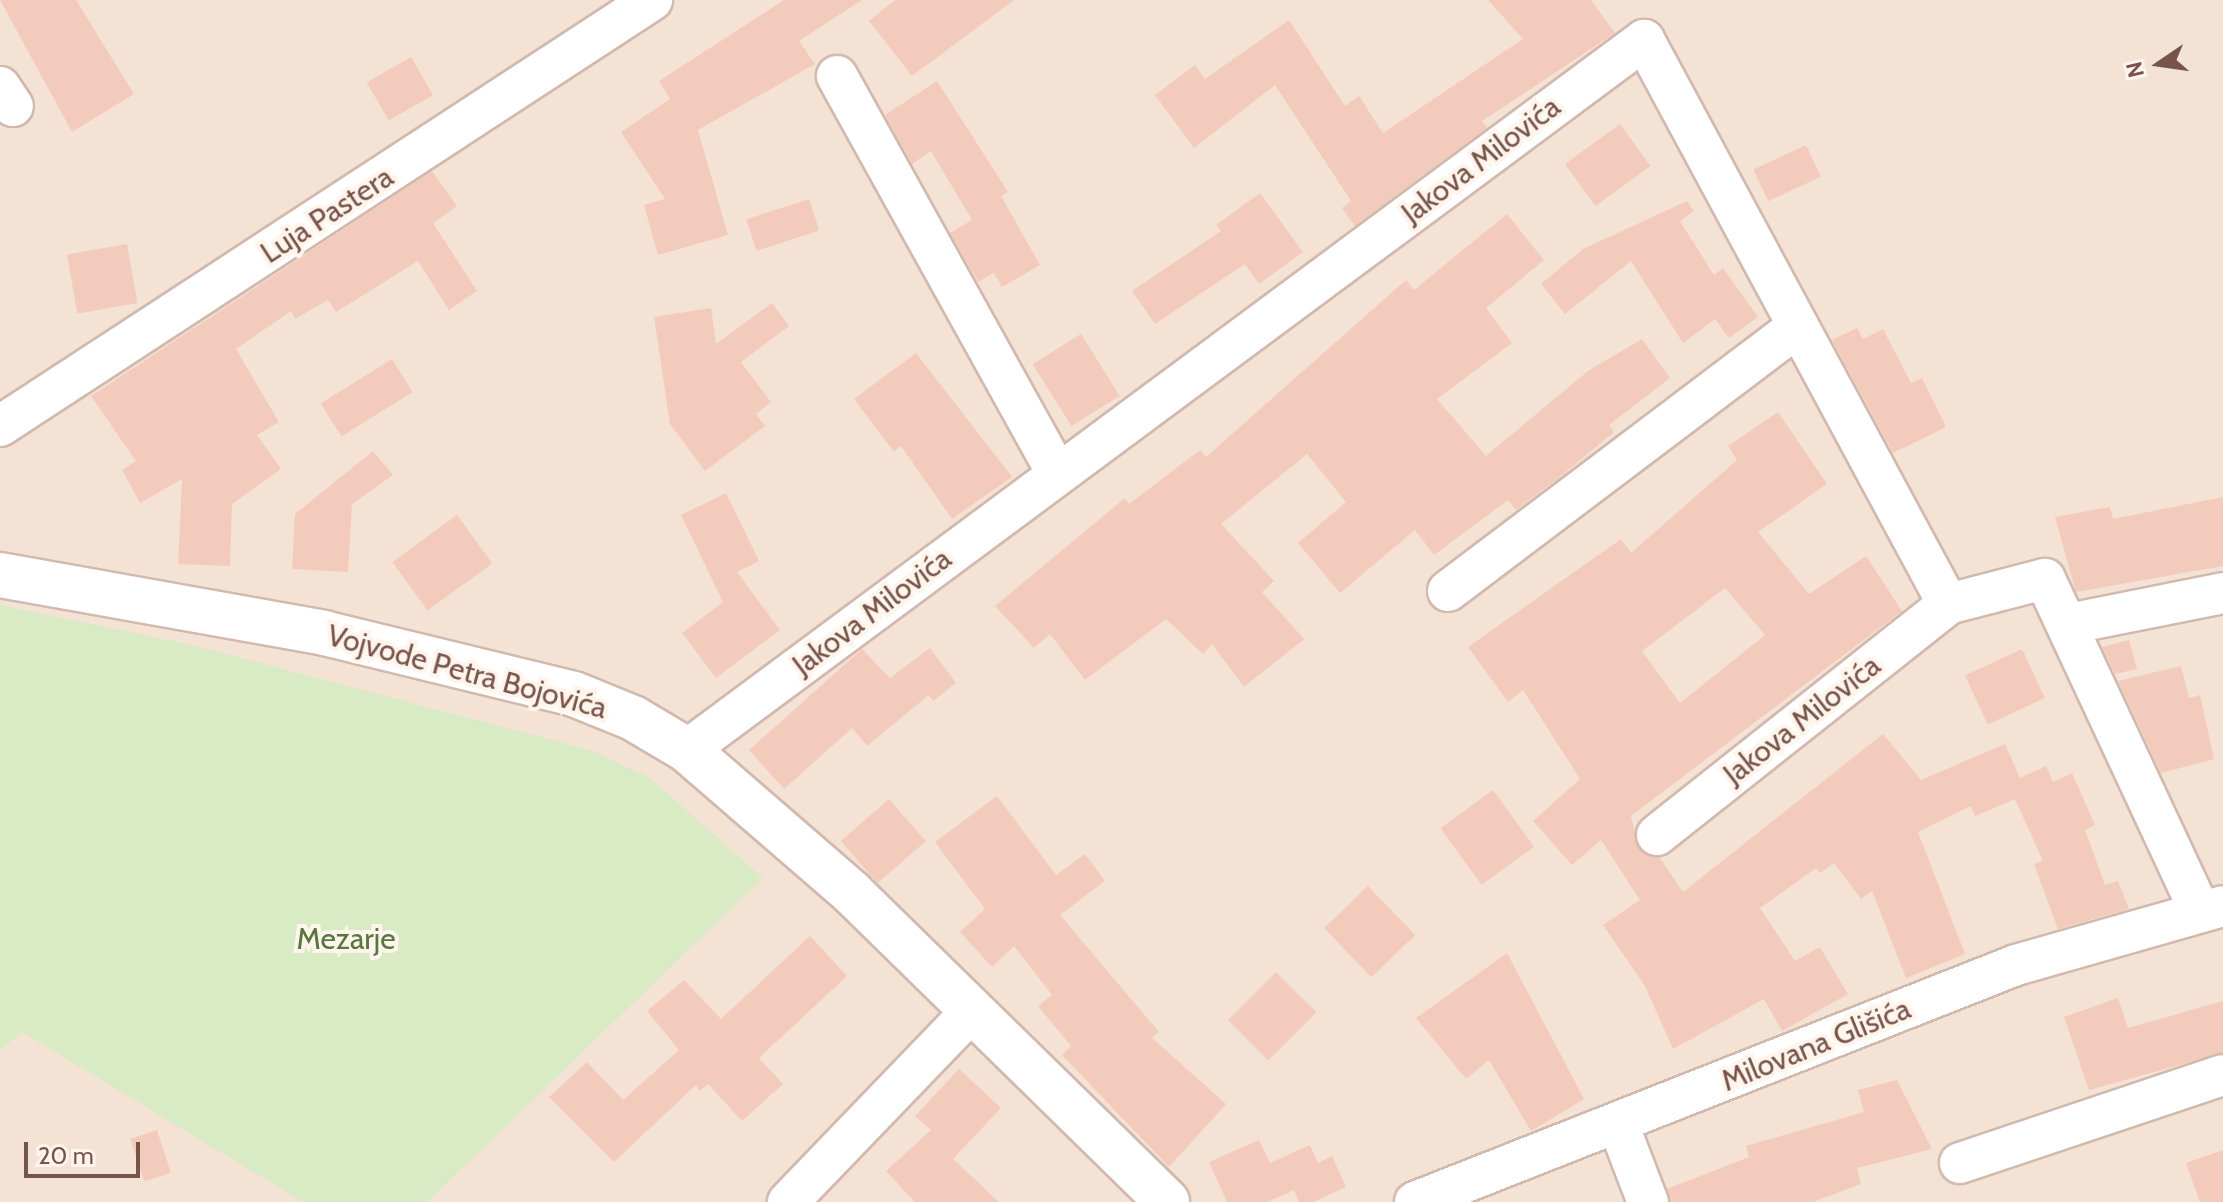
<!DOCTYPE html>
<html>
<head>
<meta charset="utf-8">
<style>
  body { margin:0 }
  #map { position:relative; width:2223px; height:1202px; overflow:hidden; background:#fdf1e6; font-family:Cabin,sans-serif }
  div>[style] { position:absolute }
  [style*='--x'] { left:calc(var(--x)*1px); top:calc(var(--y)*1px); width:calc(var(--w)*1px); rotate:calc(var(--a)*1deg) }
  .residential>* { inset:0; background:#f4e2d4; transform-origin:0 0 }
  .green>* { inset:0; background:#d9ebc4 }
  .building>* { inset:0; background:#f3cbbd; transform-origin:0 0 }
  .roads { filter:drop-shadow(2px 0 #d1b9ae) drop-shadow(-2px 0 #d1b9ae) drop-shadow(0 2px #d1b9ae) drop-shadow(0 -2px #d1b9ae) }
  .minor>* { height:40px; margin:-20px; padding:0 20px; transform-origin:20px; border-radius:20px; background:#fff }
  .tertiary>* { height:44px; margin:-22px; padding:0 22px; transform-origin:22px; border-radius:22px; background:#fff }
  span { translate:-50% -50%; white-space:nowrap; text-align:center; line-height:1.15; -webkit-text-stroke:8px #fff5ed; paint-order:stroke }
  .street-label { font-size:30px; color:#77544a }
  .park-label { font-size:30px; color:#57773f }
  .north { position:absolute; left:2119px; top:24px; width:80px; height:80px; -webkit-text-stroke:6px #fff5ed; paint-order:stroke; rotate:257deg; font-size:22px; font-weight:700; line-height:32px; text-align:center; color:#77544a }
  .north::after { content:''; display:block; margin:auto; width:28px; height:36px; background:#77544a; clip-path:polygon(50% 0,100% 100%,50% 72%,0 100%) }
  .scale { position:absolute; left:24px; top:1142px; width:116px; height:36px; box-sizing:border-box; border:4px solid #77544a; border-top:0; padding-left:10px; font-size:24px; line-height:28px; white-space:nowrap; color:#77544a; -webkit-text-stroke:6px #fff5ed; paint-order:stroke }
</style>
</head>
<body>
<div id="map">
  <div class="residential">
    <i style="left:0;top:0;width:2223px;height:1202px"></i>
  </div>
  <div class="green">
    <i style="clip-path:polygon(0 605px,192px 645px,590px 750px,650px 778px,763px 878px,427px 1202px,303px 1202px,22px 1032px,0 1050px)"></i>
  </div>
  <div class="building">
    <i style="clip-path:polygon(0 0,76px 0,134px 94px,72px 132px)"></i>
    <i style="clip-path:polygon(784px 0,862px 0,799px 41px,815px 64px,698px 130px,728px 235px,658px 255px,644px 205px,665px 199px,621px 132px,670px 99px,659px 81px)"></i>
    <i style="clip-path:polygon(895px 0,1014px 0,912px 76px,869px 21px)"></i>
    <i style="clip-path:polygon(1488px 0,1591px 0,1615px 33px,1482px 121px,1487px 128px,1355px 226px,1342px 208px,1351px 201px,1275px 85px,1194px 148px,1155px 95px,1195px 65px,1205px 79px,1289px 20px,1345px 106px,1359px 96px,1383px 133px,1523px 39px)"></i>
    <i style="left:411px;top:57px;width:44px;height:51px;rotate:60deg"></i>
    <i style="clip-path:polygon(937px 81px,1008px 192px,1001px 196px,1040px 265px,1002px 287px,994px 273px,978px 282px,950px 233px,972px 220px,931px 151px,912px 164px,885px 115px)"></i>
    <i style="left:1620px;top:124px;width:52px;height:68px;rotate:54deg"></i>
    <i style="left:1806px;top:145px;width:35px;height:58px;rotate:65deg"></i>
    <i style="clip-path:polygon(432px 171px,457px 206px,433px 223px,477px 291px,449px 310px,418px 261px,336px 312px,328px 300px,295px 319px,291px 311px,236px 349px,279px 422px,257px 435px,281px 469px,232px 504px,230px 566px,178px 564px,182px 479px,140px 503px,122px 470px,136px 461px,91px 396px)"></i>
    <i style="clip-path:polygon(1260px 193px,1303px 252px,1259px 284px,1245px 264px,1155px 324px,1132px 291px,1221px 231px,1216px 225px)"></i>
    <i style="left:809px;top:199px;width:33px;height:66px;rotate:72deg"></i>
    <i style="clip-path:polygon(1687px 201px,1694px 211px,1680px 221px,1714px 275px,1723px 268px,1758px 317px,1729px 338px,1715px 319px,1683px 343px,1631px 261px,1565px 314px,1541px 284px,1583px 249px)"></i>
    <i style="clip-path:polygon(1507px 214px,1544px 260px,1486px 308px,1512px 343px,1437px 399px,1486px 456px,1588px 371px,1642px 339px,1670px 378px,1609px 425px,1614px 432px,1561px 476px,1516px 510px,1508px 500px,1434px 555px,1415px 530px,1340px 593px,1298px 543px,1346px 502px,1307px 454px,1221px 524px,1274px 581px,1262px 592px,1304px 639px,1244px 687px,1212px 644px,1203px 654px,1166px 619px,1085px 680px,1050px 634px,1034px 648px,995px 606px,1125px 498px,1129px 504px,1200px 450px,1206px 457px,1406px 280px,1414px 290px)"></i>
    <i style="left:127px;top:244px;width:60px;height:61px;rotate:80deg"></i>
    <i style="clip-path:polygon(772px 303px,789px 326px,741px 362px,771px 402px,756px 414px,765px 426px,705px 471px,670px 424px,654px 317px,711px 308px,716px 344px)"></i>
    <i style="clip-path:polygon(1857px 328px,1863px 339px,1883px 329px,1911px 383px,1922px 378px,1946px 427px,1893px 453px,1832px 340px)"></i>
    <i style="left:1081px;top:334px;width:73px;height:57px;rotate:58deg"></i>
    <i style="clip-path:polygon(916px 353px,1012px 477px,952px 519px,901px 446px,894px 452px,854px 399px)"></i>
    <i style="left:392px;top:359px;width:39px;height:84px;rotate:58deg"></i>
    <i style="clip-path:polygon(evenodd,1778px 412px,1827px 484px,1758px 532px,1809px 594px,1866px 556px,1902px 611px,1631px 816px,1639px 849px,1660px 858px,1683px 892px,1883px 734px,1921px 780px,2005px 744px,2020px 778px,2046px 766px,2053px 782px,2072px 773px,2095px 825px,2085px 830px,2105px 885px,2118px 881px,2129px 909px,2058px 929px,2034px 864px,2043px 861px,2015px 799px,1975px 816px,1971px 806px,1918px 832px,1965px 954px,1906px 978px,1872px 891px,1861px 899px,1834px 863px,1820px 873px,1816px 868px,1760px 908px,1795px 961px,1820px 947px,1848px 994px,1782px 1031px,1764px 999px,1673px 1049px,1645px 986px,1603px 925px,1640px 900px,1601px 840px,1572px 865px,1533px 821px,1580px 779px,1523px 690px,1508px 702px,1468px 647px,1621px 539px,1631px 553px,1737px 460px,1728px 446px,1778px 412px,1725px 588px,1765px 635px,1680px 703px,1642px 651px,1725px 588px)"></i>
    <i style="clip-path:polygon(373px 451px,393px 475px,352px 504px,348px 572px,292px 569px,295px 514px)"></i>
    <i style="clip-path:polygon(726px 493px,759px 561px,737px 572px,780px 630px,716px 678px,682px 633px,723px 602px,681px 515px)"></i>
    <i style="clip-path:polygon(2223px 497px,2223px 566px,2076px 592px,2055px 517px,2110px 507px,2113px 519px)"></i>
    <i style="left:457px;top:515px;width:60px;height:80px;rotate:54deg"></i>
    <i style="clip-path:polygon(2129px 640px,2137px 669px,2115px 674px,2102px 647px)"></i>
    <i style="clip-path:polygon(930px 648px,956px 683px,933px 701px,929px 695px,867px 746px,852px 728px,784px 789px,749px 750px,862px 649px,890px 678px)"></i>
    <i style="left:2022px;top:649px;width:54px;height:63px;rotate:65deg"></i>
    <i style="clip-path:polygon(2181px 666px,2189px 698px,2200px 695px,2214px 759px,2161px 773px,2118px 681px)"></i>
    <i style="left:1493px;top:790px;width:70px;height:65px;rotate:54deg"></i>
    <i style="clip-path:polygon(997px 796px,1056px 875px,1085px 854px,1105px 881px,1060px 915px,1159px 1032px,1152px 1038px,1226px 1104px,1169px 1167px,1062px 1055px,1071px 1046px,1038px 1006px,1052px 995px,1014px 946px,992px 967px,960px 932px,985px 909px,935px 842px)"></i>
    <i style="left:889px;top:799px;width:56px;height:64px;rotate:49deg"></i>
    <i style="left:1368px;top:886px;width:68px;height:61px;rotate:46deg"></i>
    <i style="clip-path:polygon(810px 936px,847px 976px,759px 1058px,783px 1084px,742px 1121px,708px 1084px,700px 1091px,696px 1085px,614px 1162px,549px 1097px,587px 1062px,623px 1100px,679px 1050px,647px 1011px,684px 980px,721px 1019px)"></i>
    <i style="clip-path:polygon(1507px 953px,1584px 1099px,1531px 1131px,1489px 1060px,1466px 1079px,1416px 1018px)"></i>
    <i style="left:1276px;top:972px;width:57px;height:68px;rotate:45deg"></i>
    <i style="clip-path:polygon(2118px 998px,2128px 1028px,2223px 1001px,2223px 1053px,2089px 1090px,2064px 1017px)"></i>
    <i style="clip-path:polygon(959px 1069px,1001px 1108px,953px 1159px,999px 1202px,915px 1202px,886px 1171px,931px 1130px,915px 1116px)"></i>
    <i style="clip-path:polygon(1897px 1080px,1932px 1149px,1857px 1168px,1861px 1184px,1813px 1202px,1670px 1202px,1667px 1189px,1749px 1157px,1746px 1146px,1864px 1112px,1858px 1090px)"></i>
    <i style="left:157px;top:1130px;width:45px;height:28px;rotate:72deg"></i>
    <i style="clip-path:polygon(1259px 1140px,1270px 1163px,1310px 1145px,1318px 1163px,1332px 1156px,1346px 1187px,1313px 1202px,1299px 1202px,1294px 1190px,1267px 1202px,1227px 1202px,1209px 1162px)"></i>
    <i style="clip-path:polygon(2223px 1150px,2223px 1202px,2200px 1202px,2186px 1163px)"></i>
  </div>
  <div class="roads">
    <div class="minor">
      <i style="--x:837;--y:76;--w:454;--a:61"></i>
      <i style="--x:0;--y:87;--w:23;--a:56"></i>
      <i style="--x:0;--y:426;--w:779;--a:-33.16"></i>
      <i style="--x:1448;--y:591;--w:439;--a:-37.1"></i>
      <i style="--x:2068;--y:624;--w:158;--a:-11.3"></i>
      <i style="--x:687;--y:750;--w:1192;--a:-36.57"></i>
      <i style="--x:1644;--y:40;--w:641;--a:61.68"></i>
      <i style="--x:1948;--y:604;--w:100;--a:-14.5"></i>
      <i style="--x:2045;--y:579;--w:365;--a:65"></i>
      <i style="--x:1657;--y:835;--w:372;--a:-38.4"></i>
      <i style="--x:1618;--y:1124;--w:84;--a:69"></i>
      <i style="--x:1960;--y:1163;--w:277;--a:-18.5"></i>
      <i style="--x:788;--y:1202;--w:264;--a:-46.1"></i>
      <i style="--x:1415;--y:1202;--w:646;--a:-21.52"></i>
      <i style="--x:2016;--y:965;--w:215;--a:-15.9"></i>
    </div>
    <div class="tertiary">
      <i style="--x:0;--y:575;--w:329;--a:10.1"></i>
      <i style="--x:324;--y:633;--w:257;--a:13.7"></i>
      <i style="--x:574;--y:694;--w:64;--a:22.1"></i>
      <i style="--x:633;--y:718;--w:63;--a:30.7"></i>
      <i style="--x:687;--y:750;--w:218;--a:40.9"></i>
      <i style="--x:852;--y:893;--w:441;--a:44.4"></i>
    </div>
  </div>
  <div class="street-label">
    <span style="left:1481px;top:160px;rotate:-37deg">Jakova Milovića</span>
    <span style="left:327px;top:215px;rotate:-33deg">Luja Pastera</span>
    <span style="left:872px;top:612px;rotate:-37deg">Jakova Milovića</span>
    <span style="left:467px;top:672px;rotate:15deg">Vojvode Petra Bojovića</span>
    <span style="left:1802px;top:720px;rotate:-38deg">Jakova Milovića</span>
    <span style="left:1816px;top:1045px;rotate:-22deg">Milovana Glišića</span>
  </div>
  <div class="park-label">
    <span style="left:346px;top:939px">Mezarje</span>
  </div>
  <div class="north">N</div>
  <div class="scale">20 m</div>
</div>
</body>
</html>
